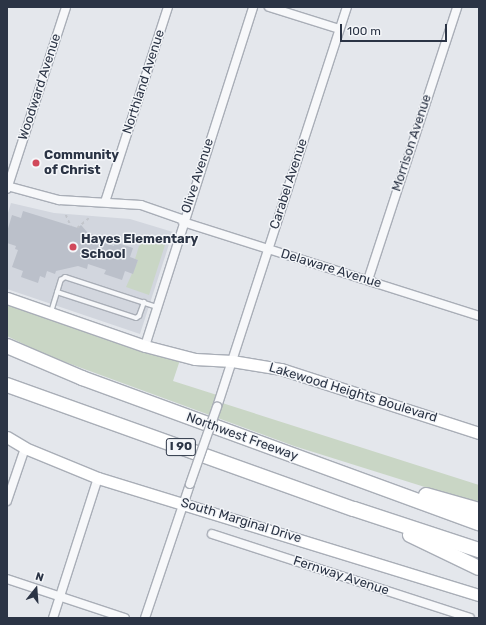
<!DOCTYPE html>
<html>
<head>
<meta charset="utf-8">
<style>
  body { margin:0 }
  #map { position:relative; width:486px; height:625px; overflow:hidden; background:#e4e7ec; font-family:Rubik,sans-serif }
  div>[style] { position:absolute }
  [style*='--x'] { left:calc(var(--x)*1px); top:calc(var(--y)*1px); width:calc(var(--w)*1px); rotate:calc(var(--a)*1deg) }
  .built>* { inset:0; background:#d2d6de }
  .green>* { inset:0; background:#c9d6c5 }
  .building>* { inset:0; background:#bbc0ca }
  .path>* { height:1.5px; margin-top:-0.75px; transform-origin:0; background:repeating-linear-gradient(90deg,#c2c5cb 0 3px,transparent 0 6px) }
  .roads { filter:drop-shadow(1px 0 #a9aeb7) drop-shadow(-1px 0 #a9aeb7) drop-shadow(0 1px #a9aeb7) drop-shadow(0 -1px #a9aeb7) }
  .lane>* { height:4px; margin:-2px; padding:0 2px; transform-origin:2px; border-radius:2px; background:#f7f8fa }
  .street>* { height:8px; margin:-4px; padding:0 4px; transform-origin:4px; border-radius:4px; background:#f7f8fa }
  .secondary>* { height:11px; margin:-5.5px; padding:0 5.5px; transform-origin:5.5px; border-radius:5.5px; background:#fff }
  .highway>* { height:14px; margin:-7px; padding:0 7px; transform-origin:7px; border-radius:7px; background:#fff }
  .bridges { filter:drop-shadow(1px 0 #a9aeb7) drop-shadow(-1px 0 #a9aeb7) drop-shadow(0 1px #a9aeb7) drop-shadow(0 -1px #a9aeb7) }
  .street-bridge>* { height:8px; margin:-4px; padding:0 4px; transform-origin:4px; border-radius:4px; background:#f7f8fa }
  .dots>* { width:11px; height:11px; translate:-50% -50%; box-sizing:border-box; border:2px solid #f4f6f9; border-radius:50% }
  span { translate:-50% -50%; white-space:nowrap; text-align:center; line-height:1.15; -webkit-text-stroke:3px #f4f6f9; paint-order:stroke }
  .shield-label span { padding:1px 3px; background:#f4f6f9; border:1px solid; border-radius:3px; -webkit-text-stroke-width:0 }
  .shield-label { font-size:12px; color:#2b3445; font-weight:700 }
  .street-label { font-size:13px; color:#2b3445 }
  .poi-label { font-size:13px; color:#2b3445; font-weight:700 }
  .left { translate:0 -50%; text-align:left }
  .frame { position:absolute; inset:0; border:8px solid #2b3445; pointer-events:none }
  .north { position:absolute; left:16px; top:569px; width:40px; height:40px; -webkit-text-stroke:3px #f4f6f9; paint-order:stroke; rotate:17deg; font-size:11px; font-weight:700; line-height:16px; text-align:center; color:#2b3445 }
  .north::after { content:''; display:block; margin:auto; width:14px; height:18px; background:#2b3445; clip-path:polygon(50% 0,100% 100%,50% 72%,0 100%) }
  .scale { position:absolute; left:340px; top:24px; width:107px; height:18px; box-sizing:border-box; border:2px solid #2b3445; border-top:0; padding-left:5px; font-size:12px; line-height:14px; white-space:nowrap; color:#2b3445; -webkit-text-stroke:3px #f4f6f9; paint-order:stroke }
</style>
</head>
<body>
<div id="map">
  <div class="built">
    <i style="clip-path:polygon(11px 203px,54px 213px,130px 219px,173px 232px,140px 334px,7px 289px,7px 216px)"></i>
  </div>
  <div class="green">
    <i style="clip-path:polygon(146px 239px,165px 245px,149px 295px,126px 287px,138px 260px,135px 259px,139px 246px)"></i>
    <i style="clip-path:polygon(7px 305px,180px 360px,173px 381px,217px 395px,216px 401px,479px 485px,479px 504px,294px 446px,46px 355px,7px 336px)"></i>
  </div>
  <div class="building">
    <i style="clip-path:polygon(23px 211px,78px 228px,81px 225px,88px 233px,97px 236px,96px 240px,114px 246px,115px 242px,133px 248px,130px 257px,138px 260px,133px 274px,125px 271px,122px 280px,104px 274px,106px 270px,88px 264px,87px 269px,78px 266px,56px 271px,55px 274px,47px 271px,45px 278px,40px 276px,38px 283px,21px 277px,23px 271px,12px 267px,18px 250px,15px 249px,16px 246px,7px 243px,7px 232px,12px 215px,21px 218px)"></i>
  </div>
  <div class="path">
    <i style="--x:66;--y:215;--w:12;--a:66"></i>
    <i style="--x:77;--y:228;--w:17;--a:-40"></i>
  </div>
  <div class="roads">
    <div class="lane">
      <i style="--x:57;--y:292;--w:83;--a:18.2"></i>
      <i style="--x:136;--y:318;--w:4;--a:-34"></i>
      <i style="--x:139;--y:316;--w:15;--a:-70"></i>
      <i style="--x:51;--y:312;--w:34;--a:-73"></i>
      <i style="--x:61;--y:280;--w:5;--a:-37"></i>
      <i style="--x:65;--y:277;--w:97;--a:18.1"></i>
    </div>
    <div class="street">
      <i style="--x:269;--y:7;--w:73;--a:17.4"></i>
      <i style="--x:7;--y:186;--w:54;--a:15.1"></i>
      <i style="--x:59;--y:200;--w:82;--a:3.5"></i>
      <i style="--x:141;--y:205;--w:46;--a:19.2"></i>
      <i style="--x:7;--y:189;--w:191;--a:-72"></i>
      <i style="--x:105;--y:202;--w:205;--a:-72.1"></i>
      <i style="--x:183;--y:222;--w:311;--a:17.6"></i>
      <i style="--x:368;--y:280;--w:287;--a:-71.9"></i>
      <i style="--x:145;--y:346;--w:356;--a:-72.3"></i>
      <i style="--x:217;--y:407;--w:421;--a:-72"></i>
      <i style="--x:7;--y:501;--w:56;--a:-71.2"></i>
      <i style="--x:212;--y:534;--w:271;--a:18"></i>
      <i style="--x:7;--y:579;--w:124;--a:18.3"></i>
      <i style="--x:53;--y:618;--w:147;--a:-72.2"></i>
      <i style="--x:145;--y:618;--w:141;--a:-71.4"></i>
    </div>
    <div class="secondary">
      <i style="--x:7;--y:298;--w:146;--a:19.2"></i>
      <i style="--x:145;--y:346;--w:52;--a:14.6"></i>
      <i style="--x:195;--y:359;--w:37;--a:3"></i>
      <i style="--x:232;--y:361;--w:50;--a:9.3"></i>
      <i style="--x:281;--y:369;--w:208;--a:17.9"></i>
      <i style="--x:7;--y:437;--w:21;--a:31"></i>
      <i style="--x:25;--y:448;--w:79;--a:22.3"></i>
      <i style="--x:98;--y:478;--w:399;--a:17.1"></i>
    </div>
    <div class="highway">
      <i style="--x:7;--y:346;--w:82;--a:23.1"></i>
      <i style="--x:82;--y:378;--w:423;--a:20.1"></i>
      <i style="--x:7;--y:385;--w:368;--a:19.7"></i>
      <i style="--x:354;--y:509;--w:132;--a:18.2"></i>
      <i style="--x:426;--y:495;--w:55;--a:15.8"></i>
      <i style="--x:410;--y:535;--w:76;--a:25.6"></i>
    </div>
  </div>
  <div class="bridges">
    <div class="street-bridge">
      <i style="--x:190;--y:484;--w:82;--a:-70.7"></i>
    </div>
  </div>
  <div class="dots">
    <i style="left:36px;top:163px;background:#d1495b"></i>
    <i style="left:73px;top:247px;background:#d1495b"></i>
  </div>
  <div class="shield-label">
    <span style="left:181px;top:447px">I 90</span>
  </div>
  <div class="street-label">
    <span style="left:144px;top:82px;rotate:-72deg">Northland Avenue</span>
    <span style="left:40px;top:87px;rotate:-72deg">Woodward Avenue</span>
    <span style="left:412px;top:143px;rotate:-72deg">Morrison Avenue</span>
    <span style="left:198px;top:176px;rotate:-72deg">Olive Avenue</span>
    <span style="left:289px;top:184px;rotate:-72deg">Carabel Avenue</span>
    <span style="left:331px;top:269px;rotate:17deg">Delaware Avenue</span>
    <span style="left:353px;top:393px;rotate:17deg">Lakewood Heights Boulevard</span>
    <span style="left:242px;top:437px;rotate:20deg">Northwest Freeway</span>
    <span style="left:241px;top:521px;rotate:17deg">South Marginal Drive</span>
    <span style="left:341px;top:576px;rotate:18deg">Fernway Avenue</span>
  </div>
  <div class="poi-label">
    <span class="left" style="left:44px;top:163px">Community<br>of Christ</span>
    <span class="left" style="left:81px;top:247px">Hayes Elementary<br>School</span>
  </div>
  <div class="frame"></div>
  <div class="north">N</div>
  <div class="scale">100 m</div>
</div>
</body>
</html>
